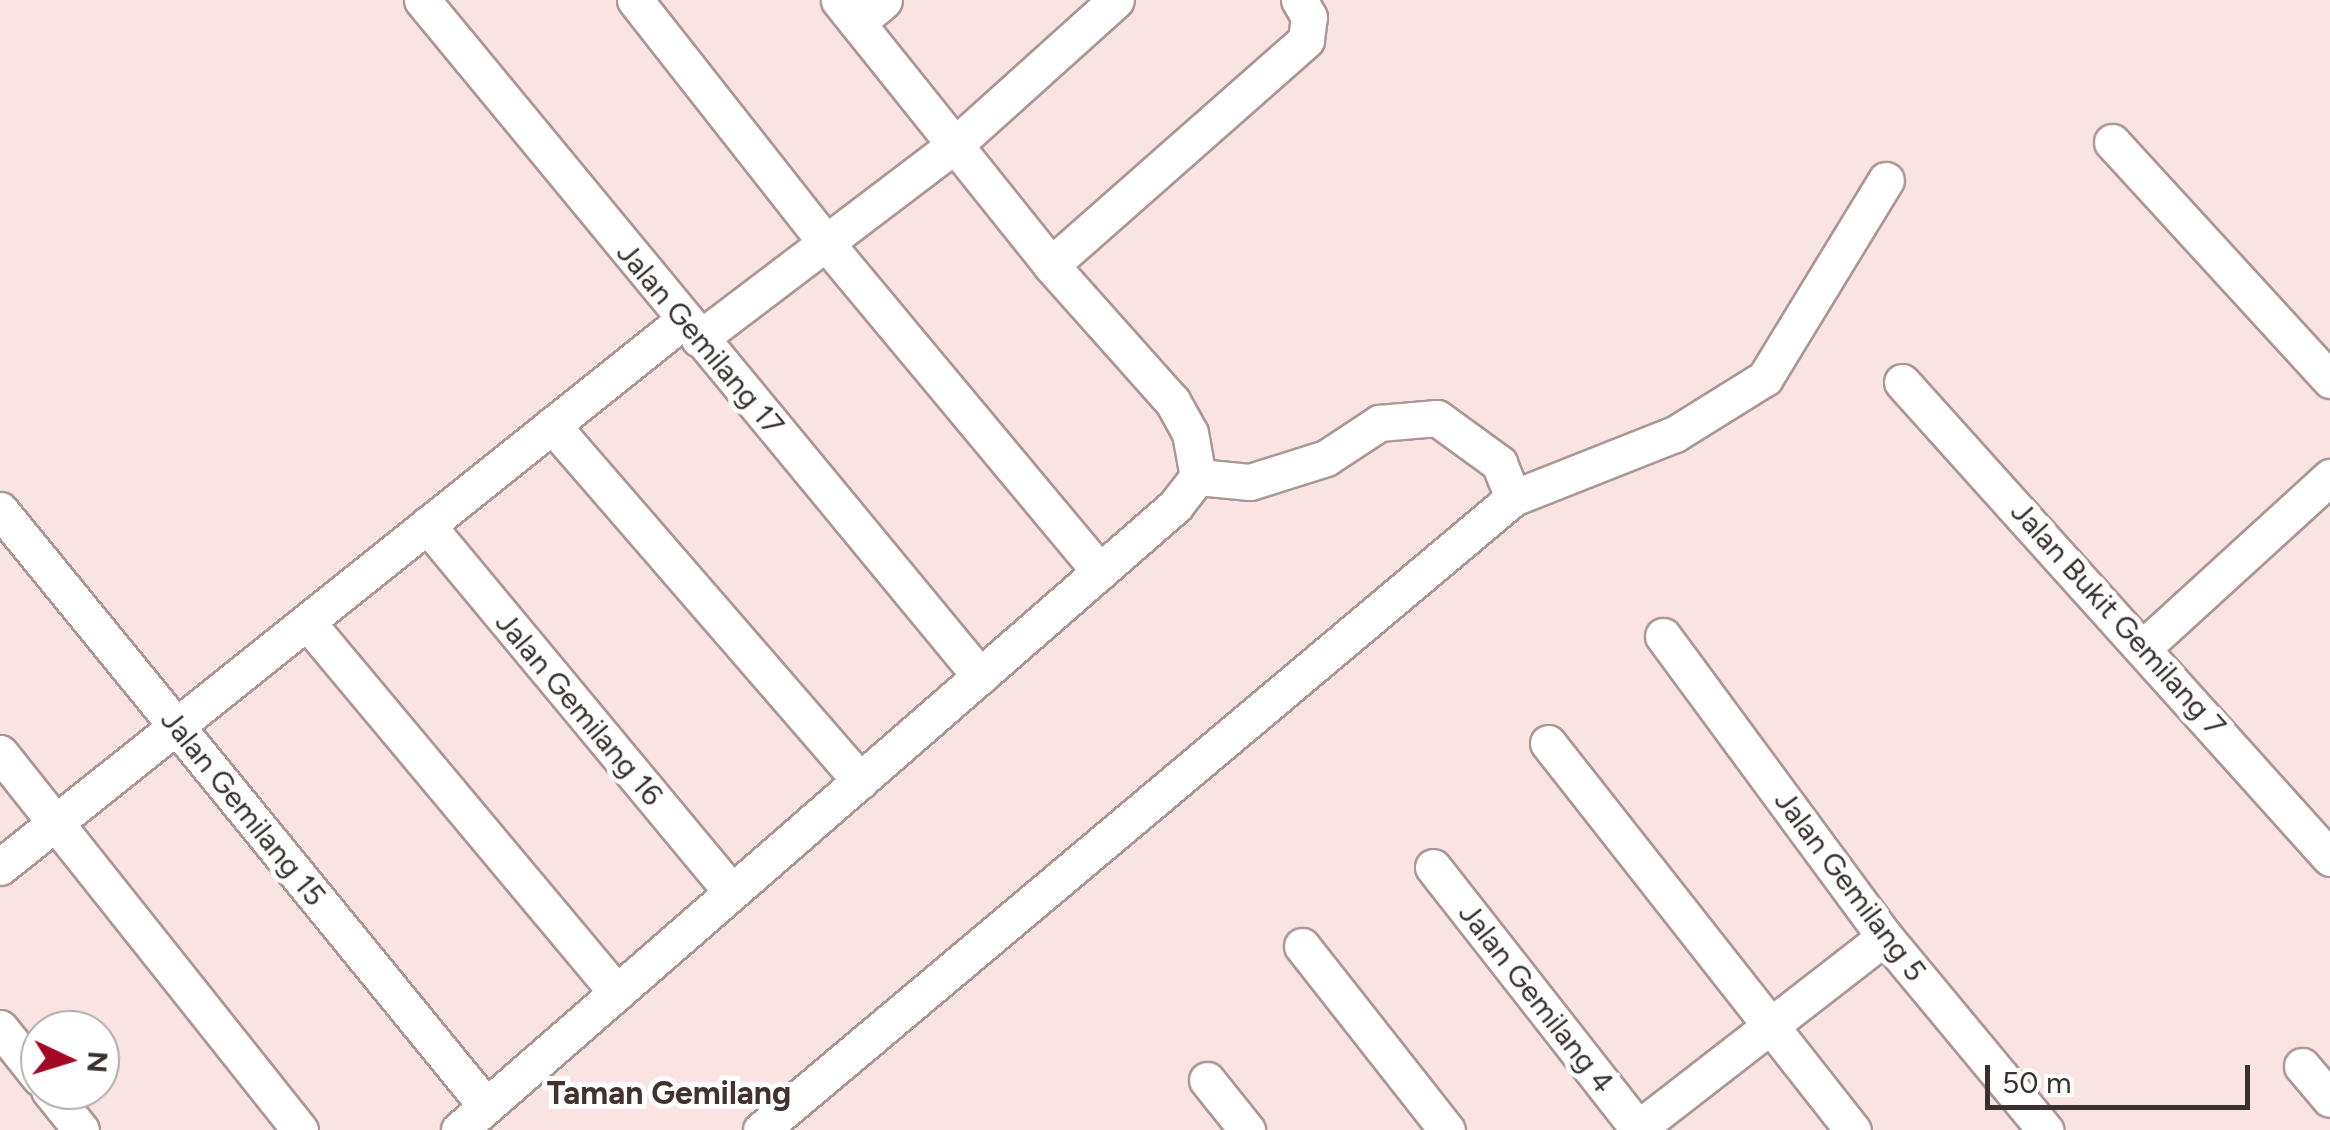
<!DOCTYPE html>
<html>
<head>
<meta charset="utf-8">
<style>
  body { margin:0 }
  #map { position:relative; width:2330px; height:1130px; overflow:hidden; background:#f9e4e3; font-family:Figtree,sans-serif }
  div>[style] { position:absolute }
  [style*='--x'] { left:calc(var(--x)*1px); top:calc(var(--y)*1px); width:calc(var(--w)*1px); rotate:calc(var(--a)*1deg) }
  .roads { filter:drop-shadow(2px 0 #aa9796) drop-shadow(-2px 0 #aa9796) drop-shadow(0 2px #aa9796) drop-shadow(0 -2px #aa9796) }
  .minor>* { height:35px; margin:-17.5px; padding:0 17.5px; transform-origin:17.5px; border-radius:17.5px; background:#fff }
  span { translate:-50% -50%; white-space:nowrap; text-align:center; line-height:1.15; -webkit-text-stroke:10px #fff; paint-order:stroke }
  .street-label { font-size:30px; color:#383130 }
  .neighbourhood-label { font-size:32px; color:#413131; font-weight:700 }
  .north { position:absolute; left:20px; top:1010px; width:100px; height:100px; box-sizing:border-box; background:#fff; border:2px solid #afadac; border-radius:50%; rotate:94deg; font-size:28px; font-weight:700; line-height:40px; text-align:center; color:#383130 }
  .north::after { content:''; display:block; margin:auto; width:35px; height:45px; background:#a30724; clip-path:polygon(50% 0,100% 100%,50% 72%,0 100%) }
  .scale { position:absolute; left:1985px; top:1065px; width:265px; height:45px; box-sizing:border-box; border:5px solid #383130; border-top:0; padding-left:12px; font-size:30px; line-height:35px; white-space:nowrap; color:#383130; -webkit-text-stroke:8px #fff; paint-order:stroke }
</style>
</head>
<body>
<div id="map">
  <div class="roads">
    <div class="minor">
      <i style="--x:422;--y:0;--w:877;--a:50.46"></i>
      <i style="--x:635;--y:0;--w:309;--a:51.8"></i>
      <i style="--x:826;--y:243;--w:428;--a:50.2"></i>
      <i style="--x:857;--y:23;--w:35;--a:-40"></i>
      <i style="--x:2112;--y:142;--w:323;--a:47.5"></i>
      <i style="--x:1051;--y:265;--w:340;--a:-41.4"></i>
      <i style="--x:1306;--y:40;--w:23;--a:-83"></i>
      <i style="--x:1309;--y:17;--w:20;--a:-120"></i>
      <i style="--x:699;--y:339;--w:323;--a:-37.2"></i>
      <i style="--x:956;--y:144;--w:215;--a:-42"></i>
      <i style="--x:1902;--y:382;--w:640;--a:48.04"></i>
      <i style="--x:552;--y:425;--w:471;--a:49.1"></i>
      <i style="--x:1198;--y:477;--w:52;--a:5.5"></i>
      <i style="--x:1250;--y:482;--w:80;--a:-17.5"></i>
      <i style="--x:1326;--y:458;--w:64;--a:-33.4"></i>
      <i style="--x:1379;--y:423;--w:58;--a:-4.9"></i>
      <i style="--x:1437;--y:418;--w:77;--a:36"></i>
      <i style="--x:1499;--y:463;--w:38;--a:68"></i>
      <i style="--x:1513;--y:498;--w:174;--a:-21.6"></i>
      <i style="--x:1675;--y:434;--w:106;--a:-31.9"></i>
      <i style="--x:1765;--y:378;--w:232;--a:-58.6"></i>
      <i style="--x:0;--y:510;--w:769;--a:50.8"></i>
      <i style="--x:427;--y:525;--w:477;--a:50.3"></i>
      <i style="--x:307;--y:622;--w:483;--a:50.1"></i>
      <i style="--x:1663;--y:636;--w:374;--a:53.6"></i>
      <i style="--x:1885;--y:937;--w:251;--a:50.3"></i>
      <i style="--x:2145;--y:646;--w:251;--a:-42.4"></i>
      <i style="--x:1548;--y:743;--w:493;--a:51.8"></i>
      <i style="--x:0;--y:753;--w:482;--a:51.5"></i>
      <i style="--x:0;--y:867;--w:876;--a:-38.65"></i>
      <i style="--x:1433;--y:867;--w:334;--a:51.9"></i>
      <i style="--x:1302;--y:946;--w:234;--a:51.8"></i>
      <i style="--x:0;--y:1028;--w:64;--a:51.3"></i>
      <i style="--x:2302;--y:1066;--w:43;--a:49.7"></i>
      <i style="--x:1207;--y:1080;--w:64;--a:51.3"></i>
      <i style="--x:49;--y:1090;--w:51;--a:51.3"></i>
      <i style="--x:459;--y:1130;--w:950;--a:-41.07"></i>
      <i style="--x:1175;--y:506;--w:37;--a:-52"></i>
      <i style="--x:1198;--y:477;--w:45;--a:-100.3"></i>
      <i style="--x:1190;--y:433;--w:37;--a:-119"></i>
      <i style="--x:1172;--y:401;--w:182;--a:-131.7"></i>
      <i style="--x:1051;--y:265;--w:339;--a:-128.7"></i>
      <i style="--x:761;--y:1130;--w:982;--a:-40.04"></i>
      <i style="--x:1636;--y:1130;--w:315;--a:-37.8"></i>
    </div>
  </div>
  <div class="street-label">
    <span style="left:700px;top:339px;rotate:50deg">Jalan Gemilang 17</span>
    <span style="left:2118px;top:619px;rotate:48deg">Jalan Bukit Gemilang 7</span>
    <span style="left:579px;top:709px;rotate:50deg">Jalan Gemilang 16</span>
    <span style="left:243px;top:808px;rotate:51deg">Jalan Gemilang 15</span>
    <span style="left:1850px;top:886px;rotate:53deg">Jalan Gemilang 5</span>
    <span style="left:1536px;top:998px;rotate:52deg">Jalan Gemilang 4</span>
  </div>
  <div class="neighbourhood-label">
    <span style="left:669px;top:1093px">Taman Gemilang</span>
  </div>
  <div class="north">N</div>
  <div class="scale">50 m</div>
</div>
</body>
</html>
